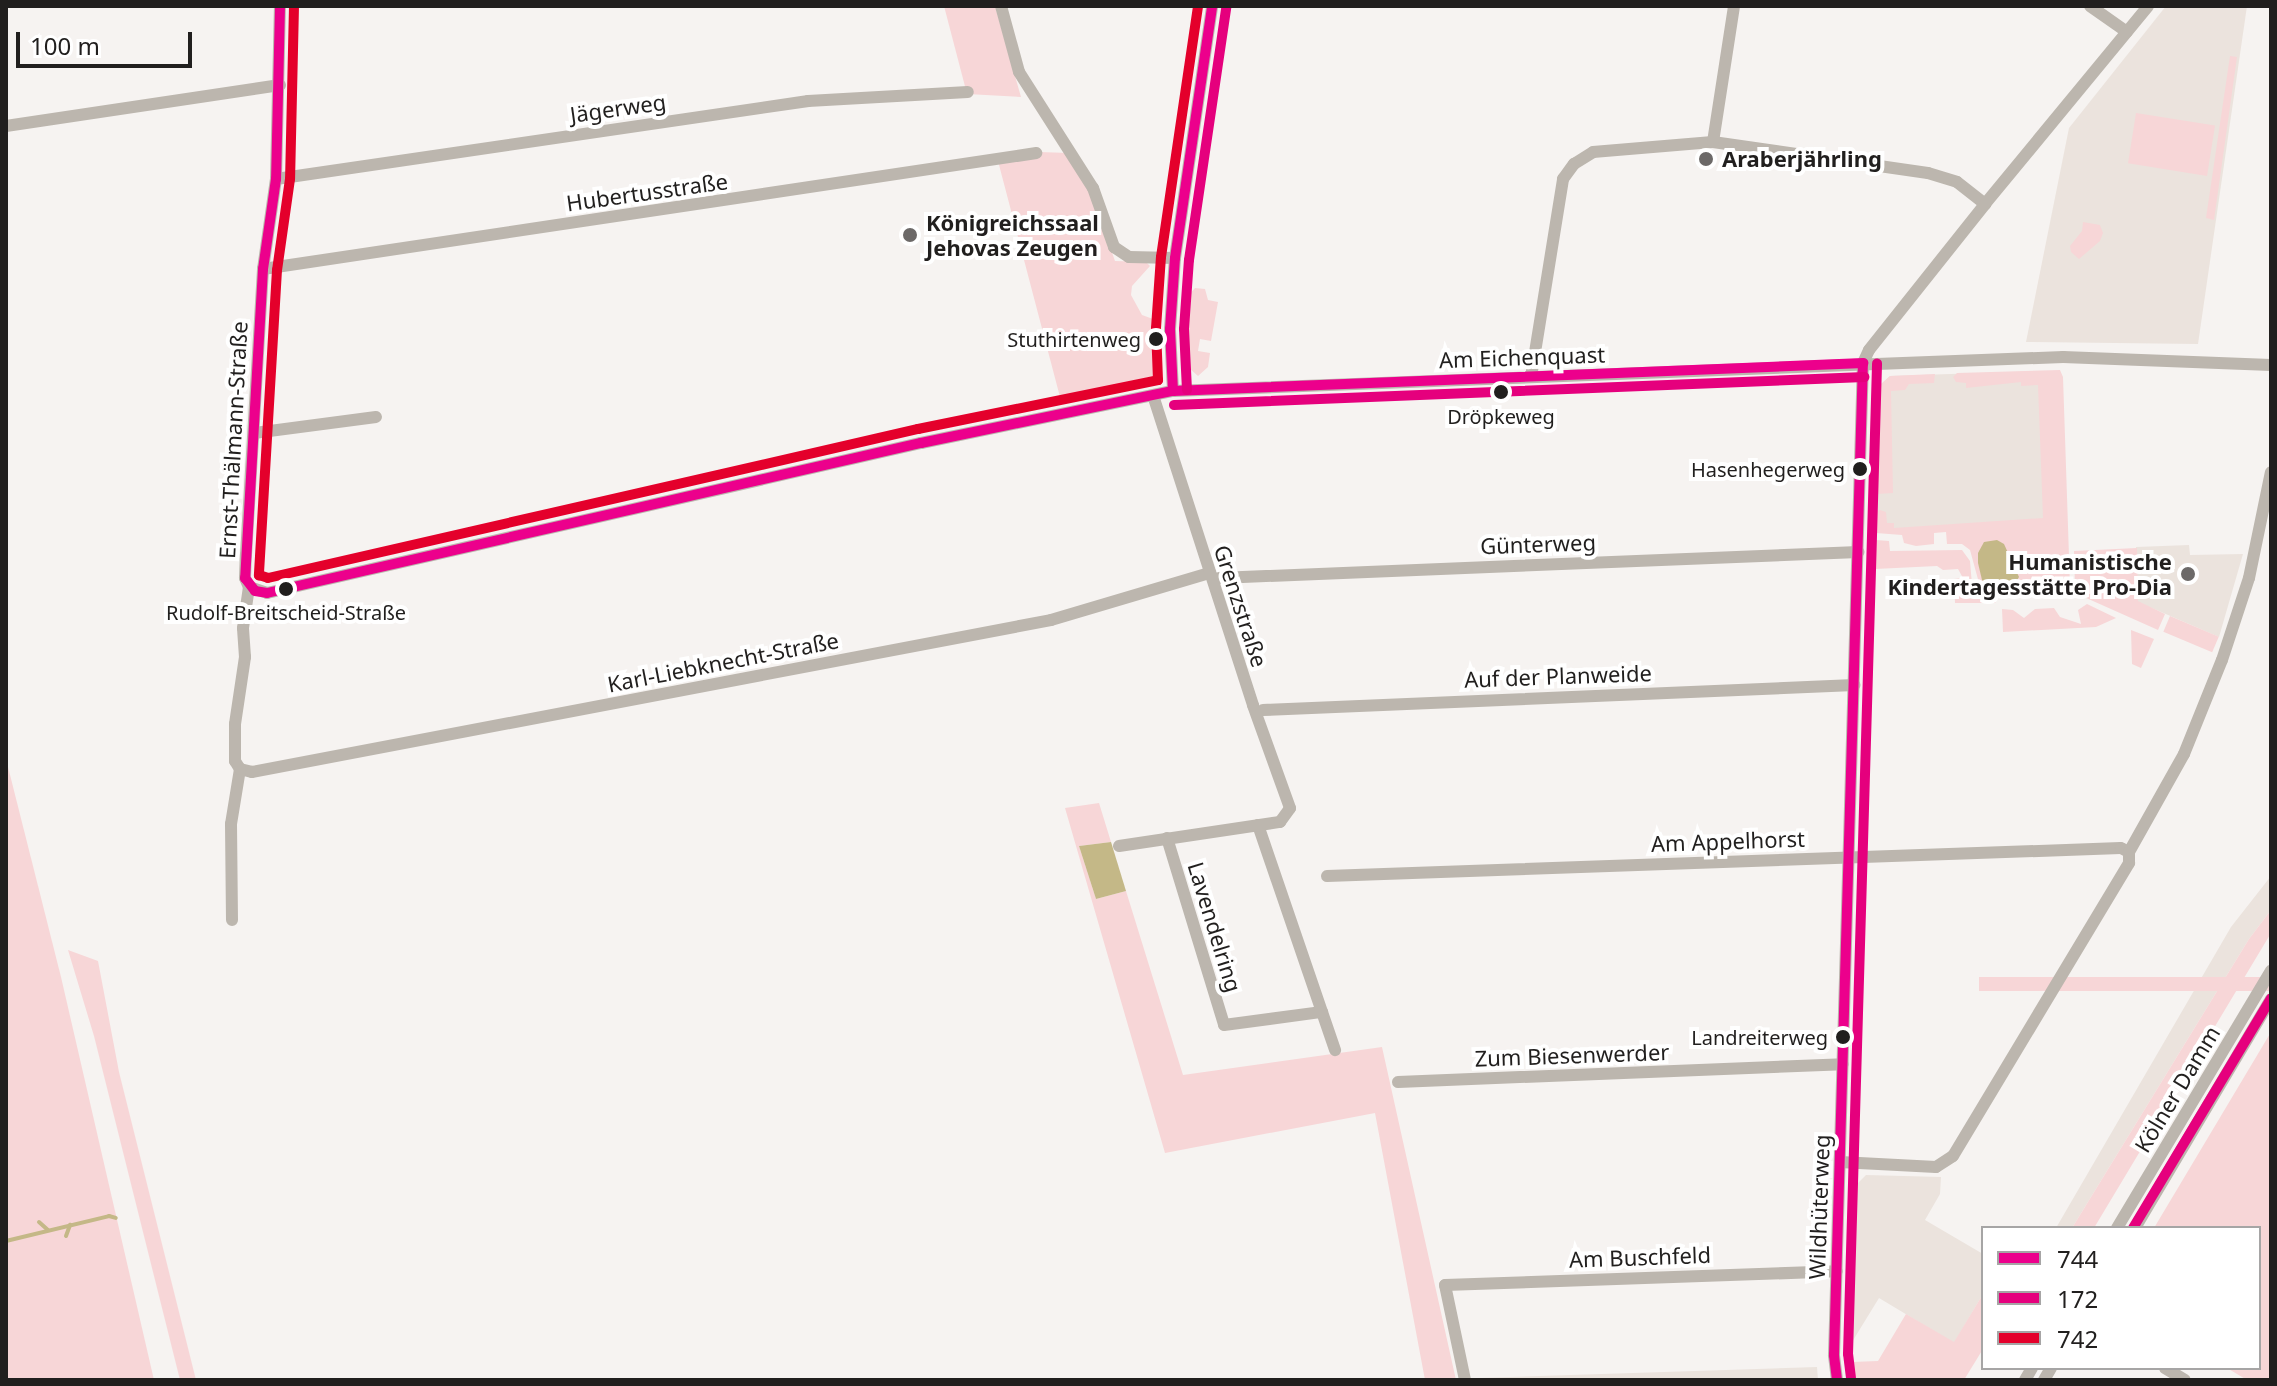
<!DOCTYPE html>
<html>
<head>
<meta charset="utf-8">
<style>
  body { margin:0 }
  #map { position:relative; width:2277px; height:1386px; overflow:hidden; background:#f6f3f1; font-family:"Noto Sans",sans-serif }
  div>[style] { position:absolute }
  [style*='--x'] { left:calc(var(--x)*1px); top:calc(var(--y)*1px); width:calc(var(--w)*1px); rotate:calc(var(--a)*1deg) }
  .built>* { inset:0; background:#ebe3dd }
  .green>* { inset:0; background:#f7d6d7; transform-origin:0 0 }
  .water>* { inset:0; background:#c4b887 }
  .stream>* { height:4px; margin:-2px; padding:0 2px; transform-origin:2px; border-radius:2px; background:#c4b887 }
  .minor>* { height:12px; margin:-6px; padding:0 6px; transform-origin:6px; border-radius:6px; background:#bcb6ae }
  .bus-1>* { height:10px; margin:-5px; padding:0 5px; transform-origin:5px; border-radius:5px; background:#ec008c }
  .bus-2>* { height:10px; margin:-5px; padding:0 5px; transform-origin:5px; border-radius:5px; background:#e5007d }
  .bus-3>* { height:10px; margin:-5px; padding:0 5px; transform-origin:5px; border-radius:5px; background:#e4002b }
  .dots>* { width:22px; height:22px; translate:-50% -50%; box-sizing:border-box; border:4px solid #fff; border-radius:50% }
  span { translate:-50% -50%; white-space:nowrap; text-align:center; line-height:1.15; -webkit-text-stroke:8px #fff; paint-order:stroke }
  .bus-label { font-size:20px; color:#211f1e }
  .right { translate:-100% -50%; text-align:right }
  .street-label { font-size:22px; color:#211f1e }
  .poi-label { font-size:22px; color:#211f1e; font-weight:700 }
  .left { translate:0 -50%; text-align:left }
  .frame { position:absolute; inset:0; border:8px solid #211f1e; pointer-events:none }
  .legend { position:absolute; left:1981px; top:1226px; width:280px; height:144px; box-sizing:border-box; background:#fff; border:2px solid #a6a5a5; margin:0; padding:10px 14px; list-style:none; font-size:24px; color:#211f1e }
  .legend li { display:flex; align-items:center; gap:16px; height:40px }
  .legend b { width:40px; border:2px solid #a6a5a5 }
  .scale { position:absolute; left:16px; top:32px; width:176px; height:36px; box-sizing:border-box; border:4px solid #211f1e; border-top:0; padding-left:10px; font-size:24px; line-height:28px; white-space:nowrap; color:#211f1e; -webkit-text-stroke:6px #fff; paint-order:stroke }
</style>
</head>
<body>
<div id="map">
  <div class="built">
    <i style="clip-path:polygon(2166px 6px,2247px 6px,2198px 344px,2026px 342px,2069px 128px)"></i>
    <i style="clip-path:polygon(2043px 371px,2049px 523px,1876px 529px,1880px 385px,1890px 376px)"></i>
    <i style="clip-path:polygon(2189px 545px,2190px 555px,2243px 554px,2219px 637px,2138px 602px,2136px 547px)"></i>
    <i style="clip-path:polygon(2271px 876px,2271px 910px,2249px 939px,2072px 1228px,2056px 1228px,2231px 927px)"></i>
    <i style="clip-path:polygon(1866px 1175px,1941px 1177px,1940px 1194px,1925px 1220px,1983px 1254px,1983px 1294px,1954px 1343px,1879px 1298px,1852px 1342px,1857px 1184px)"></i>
    <i style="clip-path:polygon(1817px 1367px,1818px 1380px,1477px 1378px)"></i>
  </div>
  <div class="green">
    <i style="clip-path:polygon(944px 6px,995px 6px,1021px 97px,967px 94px)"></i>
    <i style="clip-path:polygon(2230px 56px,2237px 57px,2214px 220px,2206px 218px)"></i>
    <i style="left:2136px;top:113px;width:80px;height:51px;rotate:9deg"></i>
    <i style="clip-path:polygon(1039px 152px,1069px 153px,1088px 184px,1115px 261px,1146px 262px,1150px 266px,1132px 286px,1131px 295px,1142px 315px,1153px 319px,1154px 385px,1112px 387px,1060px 397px,998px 161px)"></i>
    <i style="clip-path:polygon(2083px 222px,2100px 225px,2103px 233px,2100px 241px,2079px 259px,2071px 252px,2070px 246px,2082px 231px)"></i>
    <i style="clip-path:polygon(1195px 288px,1205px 289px,1208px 300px,1218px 302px,1211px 341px,1200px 339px,1198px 351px,1210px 353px,1208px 367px,1198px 376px,1189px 368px,1188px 351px,1189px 295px)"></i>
    <i style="clip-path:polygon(2060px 370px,2063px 377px,2070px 586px,2062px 587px,2061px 591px,1992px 594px,1979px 583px,1970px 550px,1962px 544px,1947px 544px,1946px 532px,1934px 533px,1934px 544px,1916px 546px,1904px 543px,1902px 535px,1876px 533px,1877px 511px,1880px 510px,1886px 512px,1887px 523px,1894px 523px,1894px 528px,2043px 518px,2038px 385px,2021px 386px,2021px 382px,1966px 388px,1966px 383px,1956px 382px,1953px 377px,1957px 373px)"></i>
    <i style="clip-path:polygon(1935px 374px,1934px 383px,1909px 384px,1905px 390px,1891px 391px,1893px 493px,1877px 494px,1880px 385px,1890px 376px)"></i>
    <i style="clip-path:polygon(1876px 540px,1889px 541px,1890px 551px,1962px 550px,1970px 561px,1972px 585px,1996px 603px,1955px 603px,1954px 579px,1963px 578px,1958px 569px,1943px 570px,1937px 566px,1875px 569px)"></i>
    <i style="clip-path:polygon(2137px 548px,2138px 601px,2165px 614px,2158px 630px,2084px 597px,2084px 587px,2075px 587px,2074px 551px)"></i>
    <i style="clip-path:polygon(2087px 604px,2116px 618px,2096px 627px,2003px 632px,2002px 609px,2013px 610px,2024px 618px,2035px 609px,2054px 608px,2060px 617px,2081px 624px,2078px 610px)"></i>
    <i style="left:2170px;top:616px;width:53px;height:17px;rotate:23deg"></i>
    <i style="clip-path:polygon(2131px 630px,2154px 639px,2141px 668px,2132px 664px)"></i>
    <i style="clip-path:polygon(6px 759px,61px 977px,154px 1380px,6px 1380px)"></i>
    <i style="clip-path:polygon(1099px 803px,1111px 842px,1079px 846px,1096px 899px,1126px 891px,1183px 1075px,1382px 1047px,1456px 1380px,1425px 1380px,1375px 1113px,1165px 1153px,1065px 808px)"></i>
    <i style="clip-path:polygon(2271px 910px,2271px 933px,2094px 1228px,2072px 1228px,2249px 939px)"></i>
    <i style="clip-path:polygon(68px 950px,98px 961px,119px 1072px,196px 1380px,180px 1380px,94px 1036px)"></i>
    <i style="left:2271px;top:977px;width:14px;height:292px;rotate:90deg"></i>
    <i style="clip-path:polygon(2271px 1032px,2271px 1380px,2247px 1380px,2227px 1368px,2259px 1368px,2259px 1228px,2154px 1228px)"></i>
    <i style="clip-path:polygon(1983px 1294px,1983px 1349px,1964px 1380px,1854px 1380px,1852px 1362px,1878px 1361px,1906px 1314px,1954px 1342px)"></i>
  </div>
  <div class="water">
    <i style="clip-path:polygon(1997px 540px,2004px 544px,2019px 577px,2013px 587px,2001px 591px,1993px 590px,1982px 580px,1978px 563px,1978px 553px,1984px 542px)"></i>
    <i style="clip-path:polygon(1111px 842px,1126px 891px,1096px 899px,1079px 846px)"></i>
  </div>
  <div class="stream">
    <i style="--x:39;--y:1222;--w:12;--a:42"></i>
    <i style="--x:66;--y:1236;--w:12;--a:-70"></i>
    <i style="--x:6;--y:1241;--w:106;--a:-13.6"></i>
    <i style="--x:109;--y:1216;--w:7;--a:16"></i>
  </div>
  <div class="minor">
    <i style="--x:1001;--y:6;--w:68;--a:74.7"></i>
    <i style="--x:1019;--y:72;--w:138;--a:57.5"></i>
    <i style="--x:1093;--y:188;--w:63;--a:70.4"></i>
    <i style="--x:1114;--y:247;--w:18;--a:34"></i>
    <i style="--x:1129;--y:257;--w:46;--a:1.2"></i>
    <i style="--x:2090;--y:6;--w:45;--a:35.1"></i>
    <i style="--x:6;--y:126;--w:277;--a:-8.5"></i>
    <i style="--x:1713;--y:142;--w:217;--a:8.2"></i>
    <i style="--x:1928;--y:173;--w:30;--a:17"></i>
    <i style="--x:1957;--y:182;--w:36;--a:38"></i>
    <i style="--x:276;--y:179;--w:538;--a:-8.34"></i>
    <i style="--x:808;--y:101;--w:160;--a:-3.2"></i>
    <i style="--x:263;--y:269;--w:782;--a:-8.53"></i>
    <i style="--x:1531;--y:377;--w:201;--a:-80.8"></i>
    <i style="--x:1563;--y:179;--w:19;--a:-54"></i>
    <i style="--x:1574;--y:164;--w:22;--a:-32"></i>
    <i style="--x:1593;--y:152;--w:120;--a:-4.8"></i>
    <i style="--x:1713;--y:142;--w:138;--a:-81.2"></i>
    <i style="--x:1173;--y:391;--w:62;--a:-92.8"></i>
    <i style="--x:1170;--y:329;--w:71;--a:-86"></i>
    <i style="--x:1175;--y:258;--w:255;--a:-81.6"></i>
    <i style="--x:254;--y:433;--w:123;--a:-7.5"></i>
    <i style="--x:1219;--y:578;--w:640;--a:-2.33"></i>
    <i style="--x:249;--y:587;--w:19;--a:18"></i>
    <i style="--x:267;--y:593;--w:671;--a:-12.92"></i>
    <i style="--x:921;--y:443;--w:257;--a:-11.7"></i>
    <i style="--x:1173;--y:391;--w:891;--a:-2.19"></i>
    <i style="--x:2063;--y:357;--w:208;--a:2.2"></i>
    <i style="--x:1263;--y:710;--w:592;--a:-2.42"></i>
    <i style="--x:240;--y:769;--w:12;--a:14"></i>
    <i style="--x:252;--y:772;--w:813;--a:-10.77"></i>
    <i style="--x:1051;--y:620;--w:166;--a:-16.5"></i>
    <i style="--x:1258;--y:825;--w:238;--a:71.1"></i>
    <i style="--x:1167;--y:838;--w:195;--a:73"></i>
    <i style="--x:1224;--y:1025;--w:99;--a:-7.6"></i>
    <i style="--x:1119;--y:846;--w:163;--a:-8.5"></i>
    <i style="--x:1280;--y:822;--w:17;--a:-54"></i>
    <i style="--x:1290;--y:808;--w:109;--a:-109.8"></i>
    <i style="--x:1253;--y:705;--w:325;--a:-107.9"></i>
    <i style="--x:1327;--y:876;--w:794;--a:-2.02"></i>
    <i style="--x:2121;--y:848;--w:9;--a:27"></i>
    <i style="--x:232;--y:920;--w:96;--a:-90.6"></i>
    <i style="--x:231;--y:824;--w:56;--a:-80.7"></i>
    <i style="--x:240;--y:769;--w:9;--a:-122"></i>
    <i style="--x:235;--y:761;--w:37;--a:-90"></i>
    <i style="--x:235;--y:724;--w:68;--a:-81.5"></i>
    <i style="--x:245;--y:657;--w:29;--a:-94"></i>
    <i style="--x:243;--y:628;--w:41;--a:-81.7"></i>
    <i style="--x:249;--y:587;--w:10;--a:-114"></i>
    <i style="--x:245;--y:578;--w:23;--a:-88"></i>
    <i style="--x:246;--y:555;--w:287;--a:-86.6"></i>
    <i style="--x:263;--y:269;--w:91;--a:-81.8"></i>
    <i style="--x:276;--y:179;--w:173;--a:-88.7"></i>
    <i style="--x:1398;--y:1082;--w:445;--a:-2.3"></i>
    <i style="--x:1840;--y:1162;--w:96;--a:3"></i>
    <i style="--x:1936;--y:1167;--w:20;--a:-33"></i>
    <i style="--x:1953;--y:1156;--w:342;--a:-59"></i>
    <i style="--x:2129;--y:863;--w:11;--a:-90"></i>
    <i style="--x:2129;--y:852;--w:112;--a:-60.7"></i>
    <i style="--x:2184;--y:754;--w:101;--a:-68"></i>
    <i style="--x:2222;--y:660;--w:86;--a:-71.8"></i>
    <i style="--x:2249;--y:578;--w:108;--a:-78.3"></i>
    <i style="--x:2117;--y:1228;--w:300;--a:-59.1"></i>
    <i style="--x:2135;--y:1228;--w:266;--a:-59.3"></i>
    <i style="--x:2165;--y:1368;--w:23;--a:31"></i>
    <i style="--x:1465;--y:1380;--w:97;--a:-101.9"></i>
    <i style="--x:1445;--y:1285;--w:392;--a:-2"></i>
    <i style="--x:1837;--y:1380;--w:25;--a:-97"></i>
    <i style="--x:1834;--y:1355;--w:992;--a:-88.33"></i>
    <i style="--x:1863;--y:363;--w:14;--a:-65"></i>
    <i style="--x:1869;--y:350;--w:186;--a:-51.5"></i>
    <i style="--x:1985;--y:204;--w:256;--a:-50.5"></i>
    <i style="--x:2025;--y:1380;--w:14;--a:-60"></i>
    <i style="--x:2044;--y:1380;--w:14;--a:-60"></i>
  </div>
  <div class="bus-1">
    <i style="--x:280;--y:6;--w:173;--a:91.3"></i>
    <i style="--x:276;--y:179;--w:91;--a:98.2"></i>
    <i style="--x:263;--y:269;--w:310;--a:93.3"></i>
    <i style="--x:245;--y:578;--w:16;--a:52"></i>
    <i style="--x:255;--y:591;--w:12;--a:9"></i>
    <i style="--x:267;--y:593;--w:671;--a:-12.92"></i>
    <i style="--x:921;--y:443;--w:257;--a:-11.7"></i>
    <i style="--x:1173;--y:391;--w:691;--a:-2.32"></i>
    <i style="--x:1173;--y:391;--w:62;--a:-92.8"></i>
    <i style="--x:1170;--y:329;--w:71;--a:-86"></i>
    <i style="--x:1175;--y:258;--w:255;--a:-81.6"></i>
    <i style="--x:1837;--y:1380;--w:25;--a:-97"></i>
    <i style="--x:1834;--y:1355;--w:992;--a:-88.33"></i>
  </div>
  <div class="bus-2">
    <i style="--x:1187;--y:390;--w:61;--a:-92.8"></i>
    <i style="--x:1184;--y:329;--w:69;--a:-85.9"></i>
    <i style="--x:1189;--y:260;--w:255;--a:-81.6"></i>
    <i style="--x:1174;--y:405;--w:691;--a:-2.32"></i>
    <i style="--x:2133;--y:1228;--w:268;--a:-59"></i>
    <i style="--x:1851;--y:1378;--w:24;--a:-97"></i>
    <i style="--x:1848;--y:1354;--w:991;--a:-88.32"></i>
  </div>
  <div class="bus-3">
    <i style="--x:294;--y:6;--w:173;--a:91.3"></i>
    <i style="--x:290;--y:179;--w:92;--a:98.1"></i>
    <i style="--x:277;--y:270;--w:306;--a:93.4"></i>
    <i style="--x:259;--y:575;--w:9;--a:18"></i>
    <i style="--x:268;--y:578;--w:667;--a:-12.91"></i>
    <i style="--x:918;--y:429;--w:245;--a:-11.5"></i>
    <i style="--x:1158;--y:380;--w:52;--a:-92.2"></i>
    <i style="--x:1156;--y:328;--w:71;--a:-86"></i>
    <i style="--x:1161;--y:257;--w:254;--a:-81.6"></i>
  </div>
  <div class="dots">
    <i style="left:1706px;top:159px;background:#6c6968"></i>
    <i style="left:910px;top:235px;background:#6c6968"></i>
    <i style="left:1156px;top:339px;background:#211f1e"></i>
    <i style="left:1501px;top:392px;background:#211f1e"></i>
    <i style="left:1860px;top:469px;background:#211f1e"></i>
    <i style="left:2188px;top:574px;background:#6c6968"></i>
    <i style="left:286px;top:589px;background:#211f1e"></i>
    <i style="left:1843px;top:1037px;background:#211f1e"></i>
  </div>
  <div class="bus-label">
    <span class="right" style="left:1141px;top:339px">Stuthirtenweg</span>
    <span style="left:1501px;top:416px">Dröpkeweg</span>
    <span class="right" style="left:1845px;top:469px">Hasenhegerweg</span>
    <span style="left:286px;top:612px">Rudolf-Breitscheid-Straße</span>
    <span class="right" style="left:1828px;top:1037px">Landreiterweg</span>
  </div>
  <div class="street-label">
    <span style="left:618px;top:108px;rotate:-8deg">Jägerweg</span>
    <span style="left:647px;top:192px;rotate:-8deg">Hubertusstraße</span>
    <span style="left:1522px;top:357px;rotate:-2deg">Am Eichenquast</span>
    <span style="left:233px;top:440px;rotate:-87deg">Ernst-Thälmann-Straße</span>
    <span style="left:1538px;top:544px;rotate:-2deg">Günterweg</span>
    <span style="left:1241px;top:606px;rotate:72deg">Grenzstraße</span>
    <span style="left:723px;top:662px;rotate:-11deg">Karl-Liebknecht-Straße</span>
    <span style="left:1558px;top:676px;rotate:-2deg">Auf der Planweide</span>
    <span style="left:1728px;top:841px;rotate:-2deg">Am Appelhorst</span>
    <span style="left:1215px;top:927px;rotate:73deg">Lavendelring</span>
    <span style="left:1572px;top:1055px;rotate:-2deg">Zum Biesenwerder</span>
    <span style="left:2177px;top:1089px;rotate:-59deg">Kölner Damm</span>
    <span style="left:1819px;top:1207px;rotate:-88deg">Wildhüterweg</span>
    <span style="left:1640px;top:1257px;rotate:-2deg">Am Buschfeld</span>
  </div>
  <div class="poi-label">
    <span class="left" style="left:1722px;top:159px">Araberjährling</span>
    <span class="left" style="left:926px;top:235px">Königreichssaal<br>Jehovas Zeugen</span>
    <span class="right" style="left:2172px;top:574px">Humanistische<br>Kindertagesstätte Pro-Dia</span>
  </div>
  <div class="frame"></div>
  <ul class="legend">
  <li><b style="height:10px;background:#ec008c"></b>744</li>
  <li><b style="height:10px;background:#e5007d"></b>172</li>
  <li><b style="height:10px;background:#e4002b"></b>742</li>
  </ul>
  <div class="scale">100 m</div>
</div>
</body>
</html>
